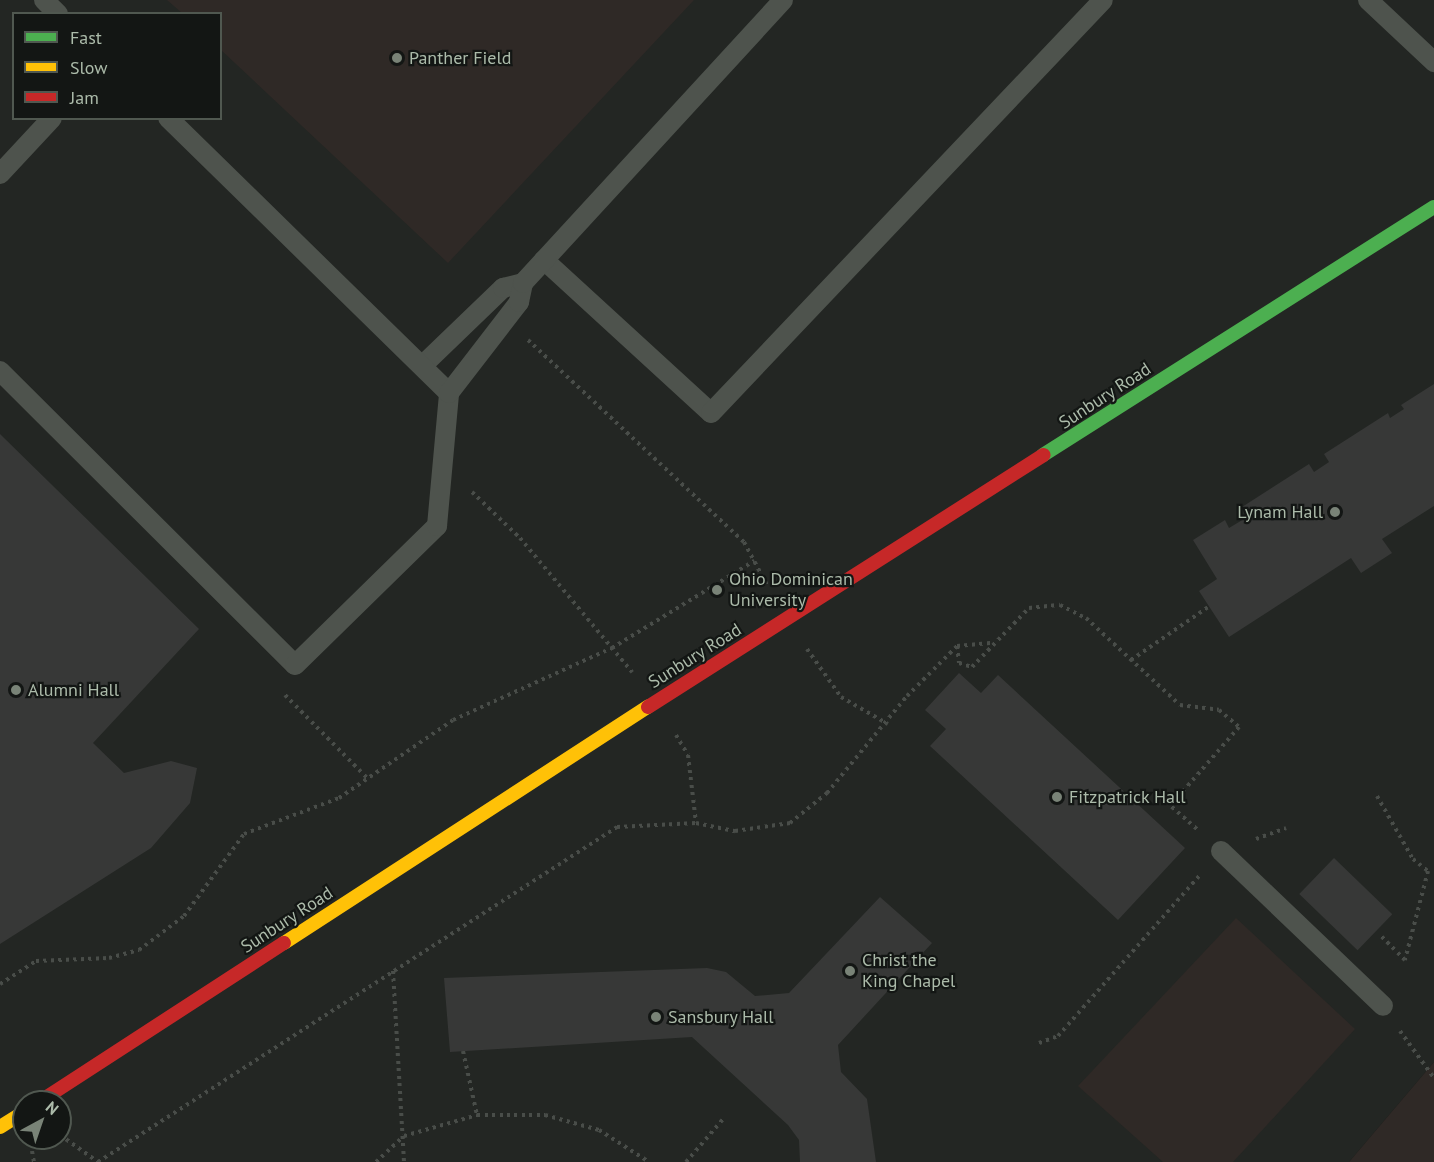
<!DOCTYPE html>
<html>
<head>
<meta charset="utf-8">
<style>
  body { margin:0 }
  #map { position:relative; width:1434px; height:1162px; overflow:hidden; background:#191a19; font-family:"PT Sans",sans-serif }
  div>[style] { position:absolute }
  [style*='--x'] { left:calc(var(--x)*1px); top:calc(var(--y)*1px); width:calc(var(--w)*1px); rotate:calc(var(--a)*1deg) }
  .built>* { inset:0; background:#232623 }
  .green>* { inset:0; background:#2f2926 }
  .building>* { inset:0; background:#373837; transform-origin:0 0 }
  .path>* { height:4px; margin-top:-2px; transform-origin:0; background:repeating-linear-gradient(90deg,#494d49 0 3px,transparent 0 7.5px) }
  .lane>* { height:20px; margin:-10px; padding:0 10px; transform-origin:10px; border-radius:10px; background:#4e534d }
  .fast>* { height:14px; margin:-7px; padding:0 7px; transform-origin:7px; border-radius:7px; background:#4caf50 }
  .slow>* { height:14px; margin:-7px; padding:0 7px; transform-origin:7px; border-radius:7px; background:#ffc107 }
  .jam>* { height:14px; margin:-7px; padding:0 7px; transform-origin:7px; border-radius:7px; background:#c62828 }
  .dots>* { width:16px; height:16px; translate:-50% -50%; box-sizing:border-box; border:3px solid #131614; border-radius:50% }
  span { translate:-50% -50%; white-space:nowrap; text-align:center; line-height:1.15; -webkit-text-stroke:4.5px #131614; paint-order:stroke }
  .poi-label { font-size:18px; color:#acbbaa }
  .left { translate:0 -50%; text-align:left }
  .right { translate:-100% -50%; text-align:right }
  .street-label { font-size:18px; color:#acbbaa }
  .legend { position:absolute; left:12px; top:12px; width:210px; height:108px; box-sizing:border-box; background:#131614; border:2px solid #505850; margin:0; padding:8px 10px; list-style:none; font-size:18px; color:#acbbaa }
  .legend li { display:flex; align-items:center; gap:12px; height:30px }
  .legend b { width:30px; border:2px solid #505850 }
  .north { position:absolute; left:12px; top:1090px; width:60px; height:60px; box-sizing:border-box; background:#131614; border:2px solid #505850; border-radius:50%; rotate:40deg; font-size:16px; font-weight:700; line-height:24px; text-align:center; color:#acbbaa }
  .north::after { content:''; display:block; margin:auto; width:21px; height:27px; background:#798377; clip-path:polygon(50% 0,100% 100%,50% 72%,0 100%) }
</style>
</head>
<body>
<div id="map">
  <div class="built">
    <i style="clip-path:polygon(evenodd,0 0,1434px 0,1434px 1062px,1349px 1162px,0 1162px,0 0,14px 14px,220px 14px,220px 118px,14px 118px,14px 14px,0 0,24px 1102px,60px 1102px,60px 1138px,24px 1138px,24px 1102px)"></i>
  </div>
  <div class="green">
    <i style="clip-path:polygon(167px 0,694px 0,448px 263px,221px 50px,220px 14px,182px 13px)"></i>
    <i style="clip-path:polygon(1236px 918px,1355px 1029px,1233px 1162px,1163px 1162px,1078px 1086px)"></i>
    <i style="clip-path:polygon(1434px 1062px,1434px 1162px,1349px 1162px)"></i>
  </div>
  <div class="building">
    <i style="clip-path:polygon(1434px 384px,1434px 506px,1382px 539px,1392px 553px,1361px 573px,1351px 558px,1229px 637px,1199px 591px,1217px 579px,1193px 540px,1225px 520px,1229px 528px,1249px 516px,1242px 507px,1309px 464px,1314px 472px,1329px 462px,1324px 454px,1388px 413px,1390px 418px,1404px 409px,1401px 405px)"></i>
    <i style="clip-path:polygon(0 434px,199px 629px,93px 743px,124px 773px,171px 761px,197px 768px,190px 803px,151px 848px,0 944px)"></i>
    <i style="clip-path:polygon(959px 673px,981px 693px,998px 675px,1185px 848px,1118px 920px,930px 746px,946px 729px,925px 710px)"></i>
    <i style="left:1334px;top:858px;width:81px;height:50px;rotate:44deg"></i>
    <i style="clip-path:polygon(880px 897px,932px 943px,838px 1045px,841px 1072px,867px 1099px,876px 1162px,800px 1162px,799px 1140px,788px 1125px,692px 1037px,450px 1052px,444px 978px,707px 968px,726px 972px,755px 996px,789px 993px)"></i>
  </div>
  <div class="path">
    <i style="--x:528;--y:340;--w:296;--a:43.1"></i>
    <i style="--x:744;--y:542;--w:51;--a:61.9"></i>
    <i style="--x:472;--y:492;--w:66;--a:43.8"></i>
    <i style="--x:520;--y:538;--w:175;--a:50.1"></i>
    <i style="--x:957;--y:646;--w:36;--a:-5"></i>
    <i style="--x:807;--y:649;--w:59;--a:54.7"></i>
    <i style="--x:841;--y:697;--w:54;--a:29.9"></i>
    <i style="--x:1131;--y:660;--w:93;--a:-34.5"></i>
    <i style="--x:285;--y:695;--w:117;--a:45.3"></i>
    <i style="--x:676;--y:735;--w:23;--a:59"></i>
    <i style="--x:688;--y:755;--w:68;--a:83.3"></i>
    <i style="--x:1155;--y:792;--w:57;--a:41.5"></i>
    <i style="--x:1377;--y:796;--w:73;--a:60.3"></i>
    <i style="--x:1413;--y:859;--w:19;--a:39"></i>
    <i style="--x:1428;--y:871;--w:92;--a:104.5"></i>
    <i style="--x:1405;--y:960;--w:34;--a:-135"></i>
    <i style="--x:1256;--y:839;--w:32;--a:-20"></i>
    <i style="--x:393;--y:971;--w:191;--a:86.7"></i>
    <i style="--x:0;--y:984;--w:43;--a:-32.6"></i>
    <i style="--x:36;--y:961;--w:73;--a:-2.4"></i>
    <i style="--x:109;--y:958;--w:31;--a:-15"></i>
    <i style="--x:139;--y:950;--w:56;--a:-37.1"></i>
    <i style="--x:184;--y:916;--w:102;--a:-53.8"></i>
    <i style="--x:244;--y:834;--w:102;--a:-20.8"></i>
    <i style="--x:339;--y:798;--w:138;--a:-34.4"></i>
    <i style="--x:453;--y:720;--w:175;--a:-24.4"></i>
    <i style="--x:612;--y:648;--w:167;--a:-31.5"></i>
    <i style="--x:1400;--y:1031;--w:58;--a:54.1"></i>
    <i style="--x:1039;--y:1043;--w:20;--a:-20"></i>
    <i style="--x:1058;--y:1036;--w:216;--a:-48.6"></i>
    <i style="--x:463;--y:1051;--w:66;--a:77.7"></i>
    <i style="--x:60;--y:1135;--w:47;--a:35.4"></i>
    <i style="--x:98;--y:1162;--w:618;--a:-32.84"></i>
    <i style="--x:617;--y:827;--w:79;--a:-2.9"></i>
    <i style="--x:696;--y:823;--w:40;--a:12"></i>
    <i style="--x:735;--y:831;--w:56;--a:-8.3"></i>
    <i style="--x:790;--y:823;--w:48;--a:-39"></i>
    <i style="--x:827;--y:793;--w:126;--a:-50.5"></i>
    <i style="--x:907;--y:696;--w:71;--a:-45"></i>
    <i style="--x:957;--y:646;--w:17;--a:83"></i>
    <i style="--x:959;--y:663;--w:14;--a:17"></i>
    <i style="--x:972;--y:667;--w:82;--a:-46"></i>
    <i style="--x:1029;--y:608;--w:31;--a:-6"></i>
    <i style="--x:1060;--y:605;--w:29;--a:27"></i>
    <i style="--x:1086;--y:618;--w:128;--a:42.8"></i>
    <i style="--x:1180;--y:705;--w:39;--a:7"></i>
    <i style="--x:1219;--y:710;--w:26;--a:40"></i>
    <i style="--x:1239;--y:727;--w:105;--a:131.1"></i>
    <i style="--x:32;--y:1151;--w:11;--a:80"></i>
    <i style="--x:376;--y:1162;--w:38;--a:-43"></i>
    <i style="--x:404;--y:1136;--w:76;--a:-16"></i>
    <i style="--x:477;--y:1115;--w:68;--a:0"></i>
    <i style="--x:545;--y:1115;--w:56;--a:15.5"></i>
    <i style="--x:599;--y:1130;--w:59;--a:32.6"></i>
    <i style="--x:686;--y:1162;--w:58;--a:-49.2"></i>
  </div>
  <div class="lane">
    <i style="--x:44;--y:0;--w:20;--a:45"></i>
    <i style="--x:1368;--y:0;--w:91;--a:43.2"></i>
    <i style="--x:0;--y:174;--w:76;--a:-47.1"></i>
    <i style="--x:544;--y:260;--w:226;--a:42.5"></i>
    <i style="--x:711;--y:413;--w:569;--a:-46.49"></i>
    <i style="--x:424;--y:364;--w:110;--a:-43.9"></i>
    <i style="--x:503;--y:288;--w:21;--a:-14"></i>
    <i style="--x:0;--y:371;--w:416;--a:44.9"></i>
    <i style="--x:295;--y:665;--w:199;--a:-44.4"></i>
    <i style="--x:437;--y:526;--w:134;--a:-84.8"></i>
    <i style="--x:449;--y:393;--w:393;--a:-135.6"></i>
    <i style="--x:449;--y:393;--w:115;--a:-52.4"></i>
    <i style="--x:519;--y:302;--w:19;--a:-78"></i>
    <i style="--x:523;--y:283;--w:384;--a:-47.4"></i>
    <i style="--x:1221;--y:851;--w:224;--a:43.7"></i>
  </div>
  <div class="fast">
    <i style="--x:1043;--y:455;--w:463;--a:-32.4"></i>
  </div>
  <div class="slow">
    <i style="--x:284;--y:943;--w:434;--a:-33"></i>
    <i style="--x:0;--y:1127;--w:28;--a:-32"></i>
  </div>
  <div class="jam">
    <i style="--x:648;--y:707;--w:469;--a:-32.5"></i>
    <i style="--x:39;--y:1102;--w:292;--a:-33"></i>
  </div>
  <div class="dots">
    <i style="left:397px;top:58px;background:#798377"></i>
    <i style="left:1335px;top:512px;background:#798377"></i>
    <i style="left:717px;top:590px;background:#798377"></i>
    <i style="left:16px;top:690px;background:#798377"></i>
    <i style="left:1057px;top:797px;background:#798377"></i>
    <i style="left:850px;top:971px;background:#798377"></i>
    <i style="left:656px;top:1017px;background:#798377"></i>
  </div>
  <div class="poi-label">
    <span class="left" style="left:409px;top:58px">Panther Field</span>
    <span class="right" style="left:1323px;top:512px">Lynam Hall</span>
    <span class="left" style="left:729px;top:590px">Ohio Dominican<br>University</span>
    <span class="left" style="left:28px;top:690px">Alumni Hall</span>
    <span class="left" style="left:1069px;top:797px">Fitzpatrick Hall</span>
    <span class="left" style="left:862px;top:971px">Christ the<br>King Chapel</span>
    <span class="left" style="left:668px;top:1017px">Sansbury Hall</span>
  </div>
  <div class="street-label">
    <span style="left:1105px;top:396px;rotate:-33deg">Sunbury Road</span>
    <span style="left:695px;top:656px;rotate:-32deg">Sunbury Road</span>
    <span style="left:287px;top:920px;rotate:-33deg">Sunbury Road</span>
  </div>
  <ul class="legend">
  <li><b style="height:8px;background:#4caf50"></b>Fast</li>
  <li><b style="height:8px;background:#ffc107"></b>Slow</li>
  <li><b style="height:8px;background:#c62828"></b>Jam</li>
  </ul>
  <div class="north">N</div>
</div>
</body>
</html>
